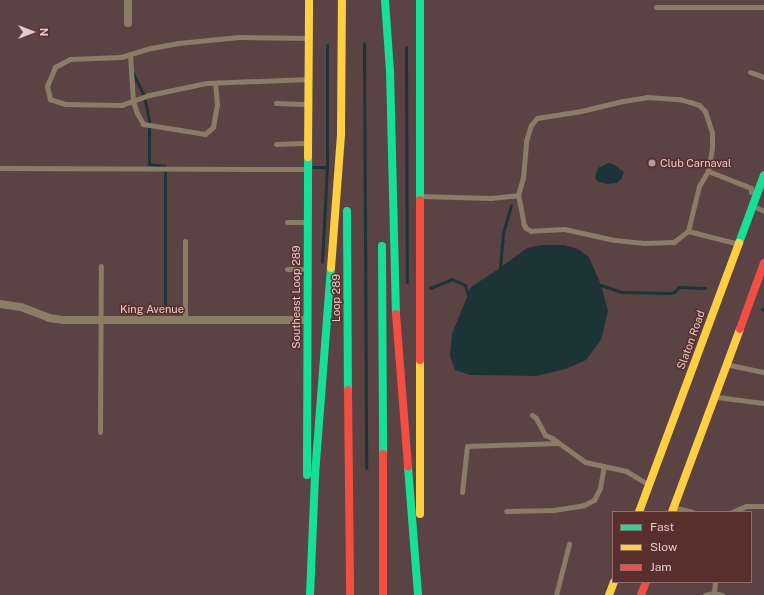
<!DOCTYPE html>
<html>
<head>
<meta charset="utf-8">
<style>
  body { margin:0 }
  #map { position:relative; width:764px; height:595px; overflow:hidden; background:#5a4342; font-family:"Public Sans",sans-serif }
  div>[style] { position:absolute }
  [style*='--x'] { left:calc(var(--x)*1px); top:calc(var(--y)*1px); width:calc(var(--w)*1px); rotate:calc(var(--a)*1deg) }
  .water>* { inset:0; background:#1d3436 }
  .stream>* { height:3px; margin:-1.5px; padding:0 1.5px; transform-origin:1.5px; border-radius:1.5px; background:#1d3436 }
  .lane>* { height:5px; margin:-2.5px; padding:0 2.5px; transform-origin:2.5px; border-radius:2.5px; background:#8a7c67 }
  .street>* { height:8px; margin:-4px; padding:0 4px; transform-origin:4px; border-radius:4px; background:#8a7c67 }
  .fast>* { height:8px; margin:-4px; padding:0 4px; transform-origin:4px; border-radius:4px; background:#16e098 }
  .slow>* { height:8px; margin:-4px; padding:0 4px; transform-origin:4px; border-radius:4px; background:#ffcf43 }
  .jam>* { height:8px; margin:-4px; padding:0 4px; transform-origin:4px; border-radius:4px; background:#f24e42 }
  .dots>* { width:11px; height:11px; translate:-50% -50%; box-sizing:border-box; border:2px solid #592f2d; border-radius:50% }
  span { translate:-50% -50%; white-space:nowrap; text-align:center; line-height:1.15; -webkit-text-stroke:3px #592f2d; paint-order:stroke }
  .poi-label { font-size:11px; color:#e6cbc9 }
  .left { translate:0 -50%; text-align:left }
  .street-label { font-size:11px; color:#e6cbc9 }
  .legend { position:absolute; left:612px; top:511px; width:140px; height:72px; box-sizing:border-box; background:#592f2d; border:1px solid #916d6b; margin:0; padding:5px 7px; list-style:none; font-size:12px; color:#e6cbc9 }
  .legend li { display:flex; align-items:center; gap:8px; height:20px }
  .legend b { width:20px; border:1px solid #916d6b }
  .north { position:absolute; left:12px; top:12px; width:40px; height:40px; -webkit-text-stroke:3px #592f2d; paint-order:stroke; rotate:90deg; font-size:11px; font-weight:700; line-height:16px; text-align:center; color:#e6cbc9 }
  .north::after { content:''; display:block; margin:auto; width:14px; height:18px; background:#e6cbc9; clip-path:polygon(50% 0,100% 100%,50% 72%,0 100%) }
</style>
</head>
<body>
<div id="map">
  <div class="water">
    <i style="clip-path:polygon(608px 163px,613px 164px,624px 172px,622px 178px,617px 183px,607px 184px,599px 182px,596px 180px,595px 177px,598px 168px)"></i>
    <i style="clip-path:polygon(541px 245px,564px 245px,578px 249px,589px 257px,601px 285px,608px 311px,601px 340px,586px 360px,566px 369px,536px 376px,470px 375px,455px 370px,450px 356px,452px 334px,471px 287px,497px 270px,527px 248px)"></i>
  </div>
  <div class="stream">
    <i style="--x:364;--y:43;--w:425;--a:89.7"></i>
    <i style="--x:406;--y:47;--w:235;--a:89.8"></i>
    <i style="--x:132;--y:71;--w:28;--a:64"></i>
    <i style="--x:144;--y:96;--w:25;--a:78"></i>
    <i style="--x:149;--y:120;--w:44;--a:90"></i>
    <i style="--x:149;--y:164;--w:16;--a:7"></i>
    <i style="--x:309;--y:167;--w:18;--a:0"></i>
    <i style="--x:327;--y:167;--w:95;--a:93"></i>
    <i style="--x:327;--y:167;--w:122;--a:-90"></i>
    <i style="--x:500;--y:268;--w:35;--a:-85"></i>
    <i style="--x:503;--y:233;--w:29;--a:-74"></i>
    <i style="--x:601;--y:285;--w:21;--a:19"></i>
    <i style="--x:621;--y:292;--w:49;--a:1.2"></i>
    <i style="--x:670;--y:293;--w:4;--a:-14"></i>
    <i style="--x:674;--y:292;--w:7;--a:-45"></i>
    <i style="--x:679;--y:287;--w:26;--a:2"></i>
    <i style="--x:430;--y:288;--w:24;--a:-22"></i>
    <i style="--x:452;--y:279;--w:14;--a:25"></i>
    <i style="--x:465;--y:285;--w:10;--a:73"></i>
    <i style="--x:165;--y:306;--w:138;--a:-90"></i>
    <i style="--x:762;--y:309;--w:2;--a:27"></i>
  </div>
  <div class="lane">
    <i style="--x:656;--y:7;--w:108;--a:0"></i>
    <i style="--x:130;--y:55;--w:46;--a:86.3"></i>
    <i style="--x:133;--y:101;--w:13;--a:72"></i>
    <i style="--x:137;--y:113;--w:13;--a:61"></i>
    <i style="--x:143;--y:124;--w:63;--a:9.2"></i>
    <i style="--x:205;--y:134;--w:11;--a:-41"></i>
    <i style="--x:213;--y:127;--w:22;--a:-80"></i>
    <i style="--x:217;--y:105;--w:22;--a:-95"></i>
    <i style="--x:750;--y:72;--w:15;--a:20"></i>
    <i style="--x:309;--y:79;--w:103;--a:177.8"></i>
    <i style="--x:206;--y:83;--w:58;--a:168.1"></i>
    <i style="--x:149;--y:95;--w:29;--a:160"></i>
    <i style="--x:122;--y:105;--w:57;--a:-179"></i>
    <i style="--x:65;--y:104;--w:16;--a:-162"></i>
    <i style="--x:50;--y:99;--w:13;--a:-103"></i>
    <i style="--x:47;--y:86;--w:21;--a:-67"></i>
    <i style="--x:55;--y:67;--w:17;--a:-28"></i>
    <i style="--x:70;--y:59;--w:51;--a:-2.2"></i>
    <i style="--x:121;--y:57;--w:31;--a:-17"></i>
    <i style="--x:151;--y:48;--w:27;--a:-10"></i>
    <i style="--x:178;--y:43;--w:61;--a:-5.6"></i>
    <i style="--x:239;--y:37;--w:70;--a:0.8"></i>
    <i style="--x:276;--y:103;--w:33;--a:2"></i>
    <i style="--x:276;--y:144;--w:33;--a:-2"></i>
    <i style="--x:0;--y:168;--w:308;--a:0.2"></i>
    <i style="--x:708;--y:171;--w:46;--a:21.6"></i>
    <i style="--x:751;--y:188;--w:4;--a:90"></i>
    <i style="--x:420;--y:196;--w:71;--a:1.6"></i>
    <i style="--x:491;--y:198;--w:27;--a:-6"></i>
    <i style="--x:518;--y:195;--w:18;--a:-74"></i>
    <i style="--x:523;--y:178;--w:37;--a:-85"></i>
    <i style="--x:526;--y:141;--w:17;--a:-73"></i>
    <i style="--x:531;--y:125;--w:9;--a:-49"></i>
    <i style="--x:537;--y:118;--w:45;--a:-9"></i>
    <i style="--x:581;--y:111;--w:43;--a:-13.4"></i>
    <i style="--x:623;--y:101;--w:24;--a:-9"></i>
    <i style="--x:647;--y:97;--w:32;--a:4"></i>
    <i style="--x:679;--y:99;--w:11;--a:15"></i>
    <i style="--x:690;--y:102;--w:9;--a:18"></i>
    <i style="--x:699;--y:105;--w:8;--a:45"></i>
    <i style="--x:705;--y:111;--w:23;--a:72"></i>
    <i style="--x:712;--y:133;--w:15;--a:90"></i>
    <i style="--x:712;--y:148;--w:23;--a:100"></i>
    <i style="--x:708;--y:171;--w:17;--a:121"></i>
    <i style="--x:699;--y:186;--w:46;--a:103.7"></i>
    <i style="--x:688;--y:231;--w:18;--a:142"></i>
    <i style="--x:674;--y:242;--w:30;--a:178"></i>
    <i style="--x:644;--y:243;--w:30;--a:-174"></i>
    <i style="--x:614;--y:240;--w:51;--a:-167.6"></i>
    <i style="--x:564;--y:229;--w:33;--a:177"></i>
    <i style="--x:531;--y:231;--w:6;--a:-149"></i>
    <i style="--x:526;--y:228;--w:4;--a:-124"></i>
    <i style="--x:524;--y:225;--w:31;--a:-101"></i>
    <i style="--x:755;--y:207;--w:10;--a:24"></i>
    <i style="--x:287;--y:222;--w:21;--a:0"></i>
    <i style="--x:688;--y:231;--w:49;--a:14.3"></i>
    <i style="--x:287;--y:269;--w:21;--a:0"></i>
    <i style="--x:185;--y:320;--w:79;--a:-90"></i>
    <i style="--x:730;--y:365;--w:35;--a:12"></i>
    <i style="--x:717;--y:397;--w:47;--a:7.3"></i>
    <i style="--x:532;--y:415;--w:5;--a:37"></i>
    <i style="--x:536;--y:418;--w:19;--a:62"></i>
    <i style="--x:545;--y:435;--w:8;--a:23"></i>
    <i style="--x:552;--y:438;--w:41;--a:36"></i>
    <i style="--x:585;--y:462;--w:42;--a:12.4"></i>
    <i style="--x:626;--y:471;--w:23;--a:31"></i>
    <i style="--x:100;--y:432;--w:166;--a:-89.7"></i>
    <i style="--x:462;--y:492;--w:46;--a:-83.8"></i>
    <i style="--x:467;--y:446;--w:91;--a:-1.9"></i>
    <i style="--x:676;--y:508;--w:17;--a:13"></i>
    <i style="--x:506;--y:511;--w:48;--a:-1.2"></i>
    <i style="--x:554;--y:510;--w:30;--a:-9"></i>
    <i style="--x:584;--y:505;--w:11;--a:-27"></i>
    <i style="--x:594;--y:500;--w:13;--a:-63"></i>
    <i style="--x:600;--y:488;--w:22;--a:-80"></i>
    <i style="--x:732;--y:512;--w:15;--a:-23"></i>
    <i style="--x:746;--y:506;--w:18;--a:0"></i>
    <i style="--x:714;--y:593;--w:8;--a:14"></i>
    <i style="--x:556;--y:595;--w:53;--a:-75.7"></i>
    <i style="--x:705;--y:595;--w:9;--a:-13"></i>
    <i style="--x:714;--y:593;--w:11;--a:-85"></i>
  </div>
  <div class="street">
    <i style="--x:128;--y:23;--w:23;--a:-90"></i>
    <i style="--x:0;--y:304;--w:21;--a:8"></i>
    <i style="--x:21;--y:307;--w:30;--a:21"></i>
    <i style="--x:49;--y:318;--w:15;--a:8"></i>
    <i style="--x:64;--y:320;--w:243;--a:0"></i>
  </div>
  <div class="fast">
    <i style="--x:385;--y:0;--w:71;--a:86"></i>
    <i style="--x:390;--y:71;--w:243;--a:88.6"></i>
    <i style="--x:420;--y:0;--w:200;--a:90"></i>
    <i style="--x:347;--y:211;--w:179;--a:89.7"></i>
    <i style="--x:739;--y:243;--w:72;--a:-69.8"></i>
    <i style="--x:382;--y:246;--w:208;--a:89.7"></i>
    <i style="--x:408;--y:467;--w:128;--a:85.5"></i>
    <i style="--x:307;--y:475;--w:318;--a:-89.8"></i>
    <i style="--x:310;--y:595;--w:120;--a:-87.6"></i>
    <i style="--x:315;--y:475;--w:208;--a:-85.6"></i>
  </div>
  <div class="slow">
    <i style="--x:308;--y:157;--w:157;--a:-89.6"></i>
    <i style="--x:331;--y:268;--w:134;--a:-85.7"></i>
    <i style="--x:341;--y:134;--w:134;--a:-89.6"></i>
    <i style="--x:420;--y:360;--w:154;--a:90"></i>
    <i style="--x:639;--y:512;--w:287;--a:-69.6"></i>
    <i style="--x:672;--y:512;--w:195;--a:-69.6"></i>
    <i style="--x:609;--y:595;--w:14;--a:-69"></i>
  </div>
  <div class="jam">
    <i style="--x:420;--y:200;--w:160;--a:90"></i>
    <i style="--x:396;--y:314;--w:153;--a:85.5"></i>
    <i style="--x:740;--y:329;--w:70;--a:-70"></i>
    <i style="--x:348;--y:390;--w:205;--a:89.4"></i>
    <i style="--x:383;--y:454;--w:141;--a:90"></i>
    <i style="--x:641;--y:595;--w:14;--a:-69"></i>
  </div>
  <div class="dots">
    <i style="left:652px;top:163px;background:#b59b9a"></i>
  </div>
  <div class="poi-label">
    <span class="left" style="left:660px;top:163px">Club Carnaval</span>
  </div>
  <div class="street-label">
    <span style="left:296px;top:297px;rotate:-90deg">Southeast Loop 289</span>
    <span style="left:336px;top:298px;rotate:-90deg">Loop 289</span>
    <span style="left:152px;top:309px">King Avenue</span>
    <span style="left:691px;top:340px;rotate:-70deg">Slaton Road</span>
  </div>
  <ul class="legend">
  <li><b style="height:5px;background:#16e098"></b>Fast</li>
  <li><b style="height:5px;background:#ffcf43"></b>Slow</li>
  <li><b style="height:5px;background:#f24e42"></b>Jam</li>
  </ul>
  <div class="north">N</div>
</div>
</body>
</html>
